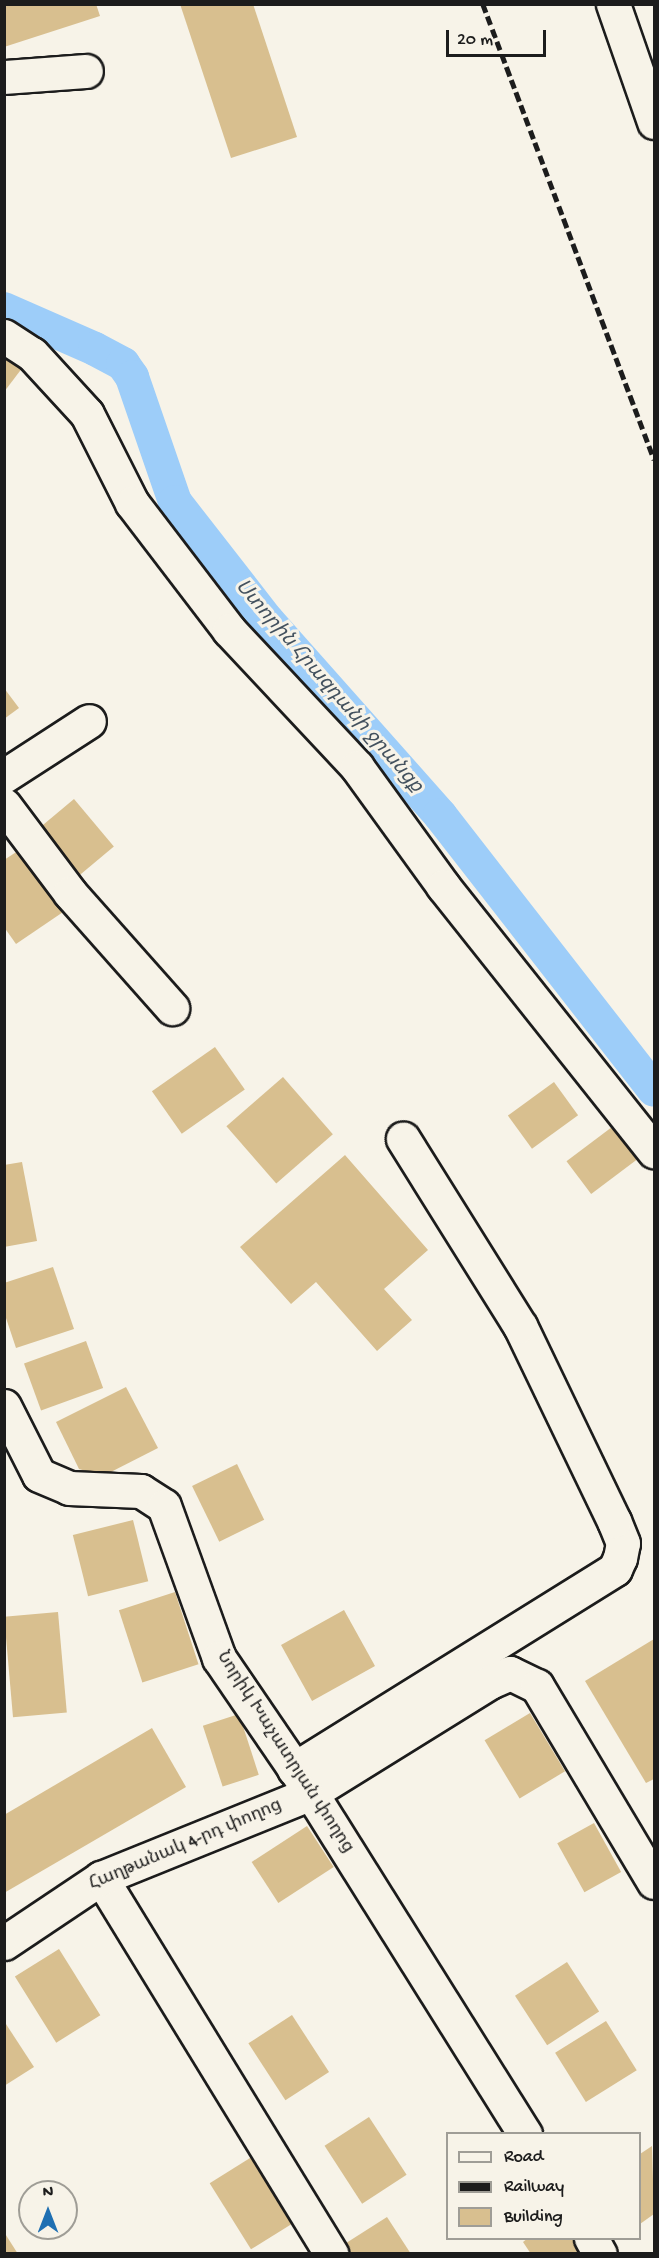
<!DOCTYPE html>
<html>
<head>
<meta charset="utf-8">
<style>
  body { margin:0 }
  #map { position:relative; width:659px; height:2258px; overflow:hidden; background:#f7f3e8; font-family:"Gochi Hand","Noto Sans Armenian",sans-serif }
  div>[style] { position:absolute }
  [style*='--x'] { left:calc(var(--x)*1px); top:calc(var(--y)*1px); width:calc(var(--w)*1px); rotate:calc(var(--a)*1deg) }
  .canal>* { height:34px; margin:-17px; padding:0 17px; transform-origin:17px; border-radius:17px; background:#9dcdf9 }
  .building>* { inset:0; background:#d8bf8f; transform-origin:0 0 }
  .roads { filter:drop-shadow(2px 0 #1c1c1c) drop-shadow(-2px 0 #1c1c1c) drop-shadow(0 2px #1c1c1c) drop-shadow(0 -2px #1c1c1c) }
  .minor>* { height:33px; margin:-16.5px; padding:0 16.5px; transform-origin:16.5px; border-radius:16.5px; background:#f7f3e8 }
  .rail>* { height:4.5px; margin-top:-2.25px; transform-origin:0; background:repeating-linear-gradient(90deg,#1c1c1c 0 9px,transparent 0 13.5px) }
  span { translate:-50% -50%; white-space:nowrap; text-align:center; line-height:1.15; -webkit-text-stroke:6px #f7f3e8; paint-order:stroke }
  .street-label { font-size:18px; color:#1c1c1c }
  .water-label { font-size:20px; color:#43515e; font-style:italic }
  .frame { position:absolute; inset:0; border:6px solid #1c1c1c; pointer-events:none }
  .legend { position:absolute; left:446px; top:2132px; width:195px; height:108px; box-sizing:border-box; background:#f7f3e8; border:2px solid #9f9d96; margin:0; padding:8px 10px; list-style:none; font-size:18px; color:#1c1c1c }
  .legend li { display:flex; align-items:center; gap:12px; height:30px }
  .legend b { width:30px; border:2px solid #9f9d96 }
  .north { position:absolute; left:18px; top:2180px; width:60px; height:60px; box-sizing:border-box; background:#f7f3e8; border:2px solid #9f9d96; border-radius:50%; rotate:0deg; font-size:16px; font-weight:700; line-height:24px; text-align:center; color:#1c1c1c }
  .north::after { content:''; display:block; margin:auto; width:21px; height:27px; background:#1f6fb2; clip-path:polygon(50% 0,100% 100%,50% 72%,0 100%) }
  .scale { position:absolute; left:446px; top:30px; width:100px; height:27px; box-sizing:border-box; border:3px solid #1c1c1c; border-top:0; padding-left:8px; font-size:18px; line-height:21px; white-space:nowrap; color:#1c1c1c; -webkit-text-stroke:4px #f7f3e8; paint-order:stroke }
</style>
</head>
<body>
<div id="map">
  <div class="canal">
    <i style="--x:4;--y:309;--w:99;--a:23.7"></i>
    <i style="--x:95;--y:349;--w:32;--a:28"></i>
    <i style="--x:123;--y:364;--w:16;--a:55"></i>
    <i style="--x:132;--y:377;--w:132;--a:71"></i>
    <i style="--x:175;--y:502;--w:150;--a:52.1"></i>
    <i style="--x:267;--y:620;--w:261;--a:48.4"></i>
    <i style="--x:440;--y:815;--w:348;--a:52.1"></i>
  </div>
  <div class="building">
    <i style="clip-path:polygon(4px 4px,96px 4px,100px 16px,4px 47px)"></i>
    <i style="clip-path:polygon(180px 4px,253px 4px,297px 137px,231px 158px)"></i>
    <i style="clip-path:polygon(4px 347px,26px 363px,4px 392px)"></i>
    <i style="clip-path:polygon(4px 688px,19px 708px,4px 719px)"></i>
    <i style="left:74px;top:799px;width:62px;height:55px;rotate:50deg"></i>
    <i style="clip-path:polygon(27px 845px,69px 908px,16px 944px,4px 927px,4px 860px)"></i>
    <i style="left:215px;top:1047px;width:52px;height:77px;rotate:55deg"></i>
    <i style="left:283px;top:1077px;width:76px;height:75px;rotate:49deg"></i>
    <i style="left:554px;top:1082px;width:41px;height:57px;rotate:54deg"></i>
    <i style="left:612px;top:1127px;width:41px;height:57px;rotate:53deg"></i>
    <i style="clip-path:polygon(345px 1155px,428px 1250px,384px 1289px,412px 1320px,377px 1351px,316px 1282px,291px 1304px,240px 1247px)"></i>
    <i style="clip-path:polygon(22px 1162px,37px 1241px,4px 1247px,4px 1165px)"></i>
    <i style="clip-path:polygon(53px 1267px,74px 1329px,16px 1348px,4px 1312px,4px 1283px)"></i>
    <i style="left:86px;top:1341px;width:50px;height:66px;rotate:70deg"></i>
    <i style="clip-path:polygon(126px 1387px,158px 1448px,103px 1476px,79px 1469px,56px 1422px)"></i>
    <i style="left:237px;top:1464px;width:62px;height:50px;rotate:64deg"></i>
    <i style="left:133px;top:1520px;width:63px;height:62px;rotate:76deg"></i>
    <i style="left:175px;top:1592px;width:76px;height:59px;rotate:72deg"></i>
    <i style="left:344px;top:1610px;width:64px;height:72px;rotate:61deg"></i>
    <i style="left:58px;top:1612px;width:101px;height:54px;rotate:85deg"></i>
    <i style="clip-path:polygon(654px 1639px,654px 1779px,646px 1783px,585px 1681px)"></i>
    <i style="left:530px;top:1713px;width:68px;height:53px;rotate:59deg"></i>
    <i style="left:239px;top:1714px;width:64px;height:38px;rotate:72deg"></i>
    <i style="clip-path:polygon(152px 1728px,186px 1787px,4px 1893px,4px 1815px)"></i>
    <i style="left:594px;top:1823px;width:56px;height:42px;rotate:61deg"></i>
    <i style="left:307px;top:1826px;width:49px;height:66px;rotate:57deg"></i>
    <i style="left:59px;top:1949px;width:78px;height:52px;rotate:58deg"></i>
    <i style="left:567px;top:1962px;width:59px;height:62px;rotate:57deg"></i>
    <i style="left:292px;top:2015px;width:68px;height:52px;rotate:57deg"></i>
    <i style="clip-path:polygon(4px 2021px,34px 2067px,4px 2086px)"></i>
    <i style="left:606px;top:2021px;width:58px;height:60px;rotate:58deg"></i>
    <i style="left:369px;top:2117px;width:69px;height:53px;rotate:57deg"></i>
    <i style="clip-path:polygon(652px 2146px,654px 2214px,640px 2224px,640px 2154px)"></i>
    <i style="left:258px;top:2153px;width:78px;height:57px;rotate:58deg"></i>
    <i style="clip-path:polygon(387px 2217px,411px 2254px,349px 2254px,343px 2245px)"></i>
    <i style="clip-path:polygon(4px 2232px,18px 2254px,4px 2254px)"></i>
    <i style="clip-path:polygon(528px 2238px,582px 2238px,592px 2254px,531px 2254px,523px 2242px)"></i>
  </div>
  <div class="roads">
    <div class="minor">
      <i style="--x:613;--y:4;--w:125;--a:70.8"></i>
      <i style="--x:4;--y:77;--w:82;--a:-4.2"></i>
      <i style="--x:4;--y:336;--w:33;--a:33"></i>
      <i style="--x:32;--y:354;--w:81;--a:47.5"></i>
      <i style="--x:87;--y:414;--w:100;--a:63.2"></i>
      <i style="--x:132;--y:503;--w:160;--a:52.6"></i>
      <i style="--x:229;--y:630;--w:187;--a:46.9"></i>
      <i style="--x:357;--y:767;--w:147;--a:54.1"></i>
      <i style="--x:443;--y:886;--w:339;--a:51.5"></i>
      <i style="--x:4;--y:776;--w:101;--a:-32.9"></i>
      <i style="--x:4;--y:805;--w:110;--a:53.1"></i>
      <i style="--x:70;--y:893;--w:154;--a:48.4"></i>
      <i style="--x:4;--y:1406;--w:77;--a:63.1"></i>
      <i style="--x:39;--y:1475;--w:33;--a:23"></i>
      <i style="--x:69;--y:1488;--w:72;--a:2.4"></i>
      <i style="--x:141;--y:1491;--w:27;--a:33"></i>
      <i style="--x:164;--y:1506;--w:162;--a:70.1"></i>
      <i style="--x:219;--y:1658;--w:163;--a:55.7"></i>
      <i style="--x:311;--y:1793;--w:403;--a:57.9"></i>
      <i style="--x:294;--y:1769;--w:378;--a:-31.9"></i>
      <i style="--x:615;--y:1569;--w:12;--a:-66"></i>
      <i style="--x:620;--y:1558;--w:15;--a:-79"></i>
      <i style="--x:623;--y:1543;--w:24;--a:-112"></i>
      <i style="--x:614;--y:1521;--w:216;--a:-115.7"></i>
      <i style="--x:520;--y:1326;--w:221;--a:-122"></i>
      <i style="--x:101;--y:1878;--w:441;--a:58.5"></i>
      <i style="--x:4;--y:1943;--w:117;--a:-33.8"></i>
      <i style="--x:101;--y:1878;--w:227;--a:-22"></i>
      <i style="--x:311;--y:1793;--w:211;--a:-31.8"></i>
      <i style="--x:490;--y:1682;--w:22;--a:-24"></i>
      <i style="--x:510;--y:1673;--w:30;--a:26"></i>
      <i style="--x:537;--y:1686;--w:228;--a:59.2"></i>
      <i style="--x:591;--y:2238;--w:18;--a:61"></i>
    </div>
  </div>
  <div class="rail">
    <i style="--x:483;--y:4;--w:487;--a:69.4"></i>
  </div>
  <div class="street-label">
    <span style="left:284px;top:1753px;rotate:57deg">Նորիկ Խաչատրյան փողոց</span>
    <span style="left:186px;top:1846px;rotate:-23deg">Հաղթանակ 4-րդ փողոց</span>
  </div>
  <div class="water-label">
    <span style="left:328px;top:687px;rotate:49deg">Ստորին Հրազդանի ջրանցք</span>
  </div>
  <div class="frame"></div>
  <ul class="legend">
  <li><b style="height:8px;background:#f7f3e8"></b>Road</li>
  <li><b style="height:8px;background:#1c1c1c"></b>Railway</li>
  <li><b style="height:16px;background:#d8bf8f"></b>Building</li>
  </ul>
  <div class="north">N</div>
  <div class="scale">20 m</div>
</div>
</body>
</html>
